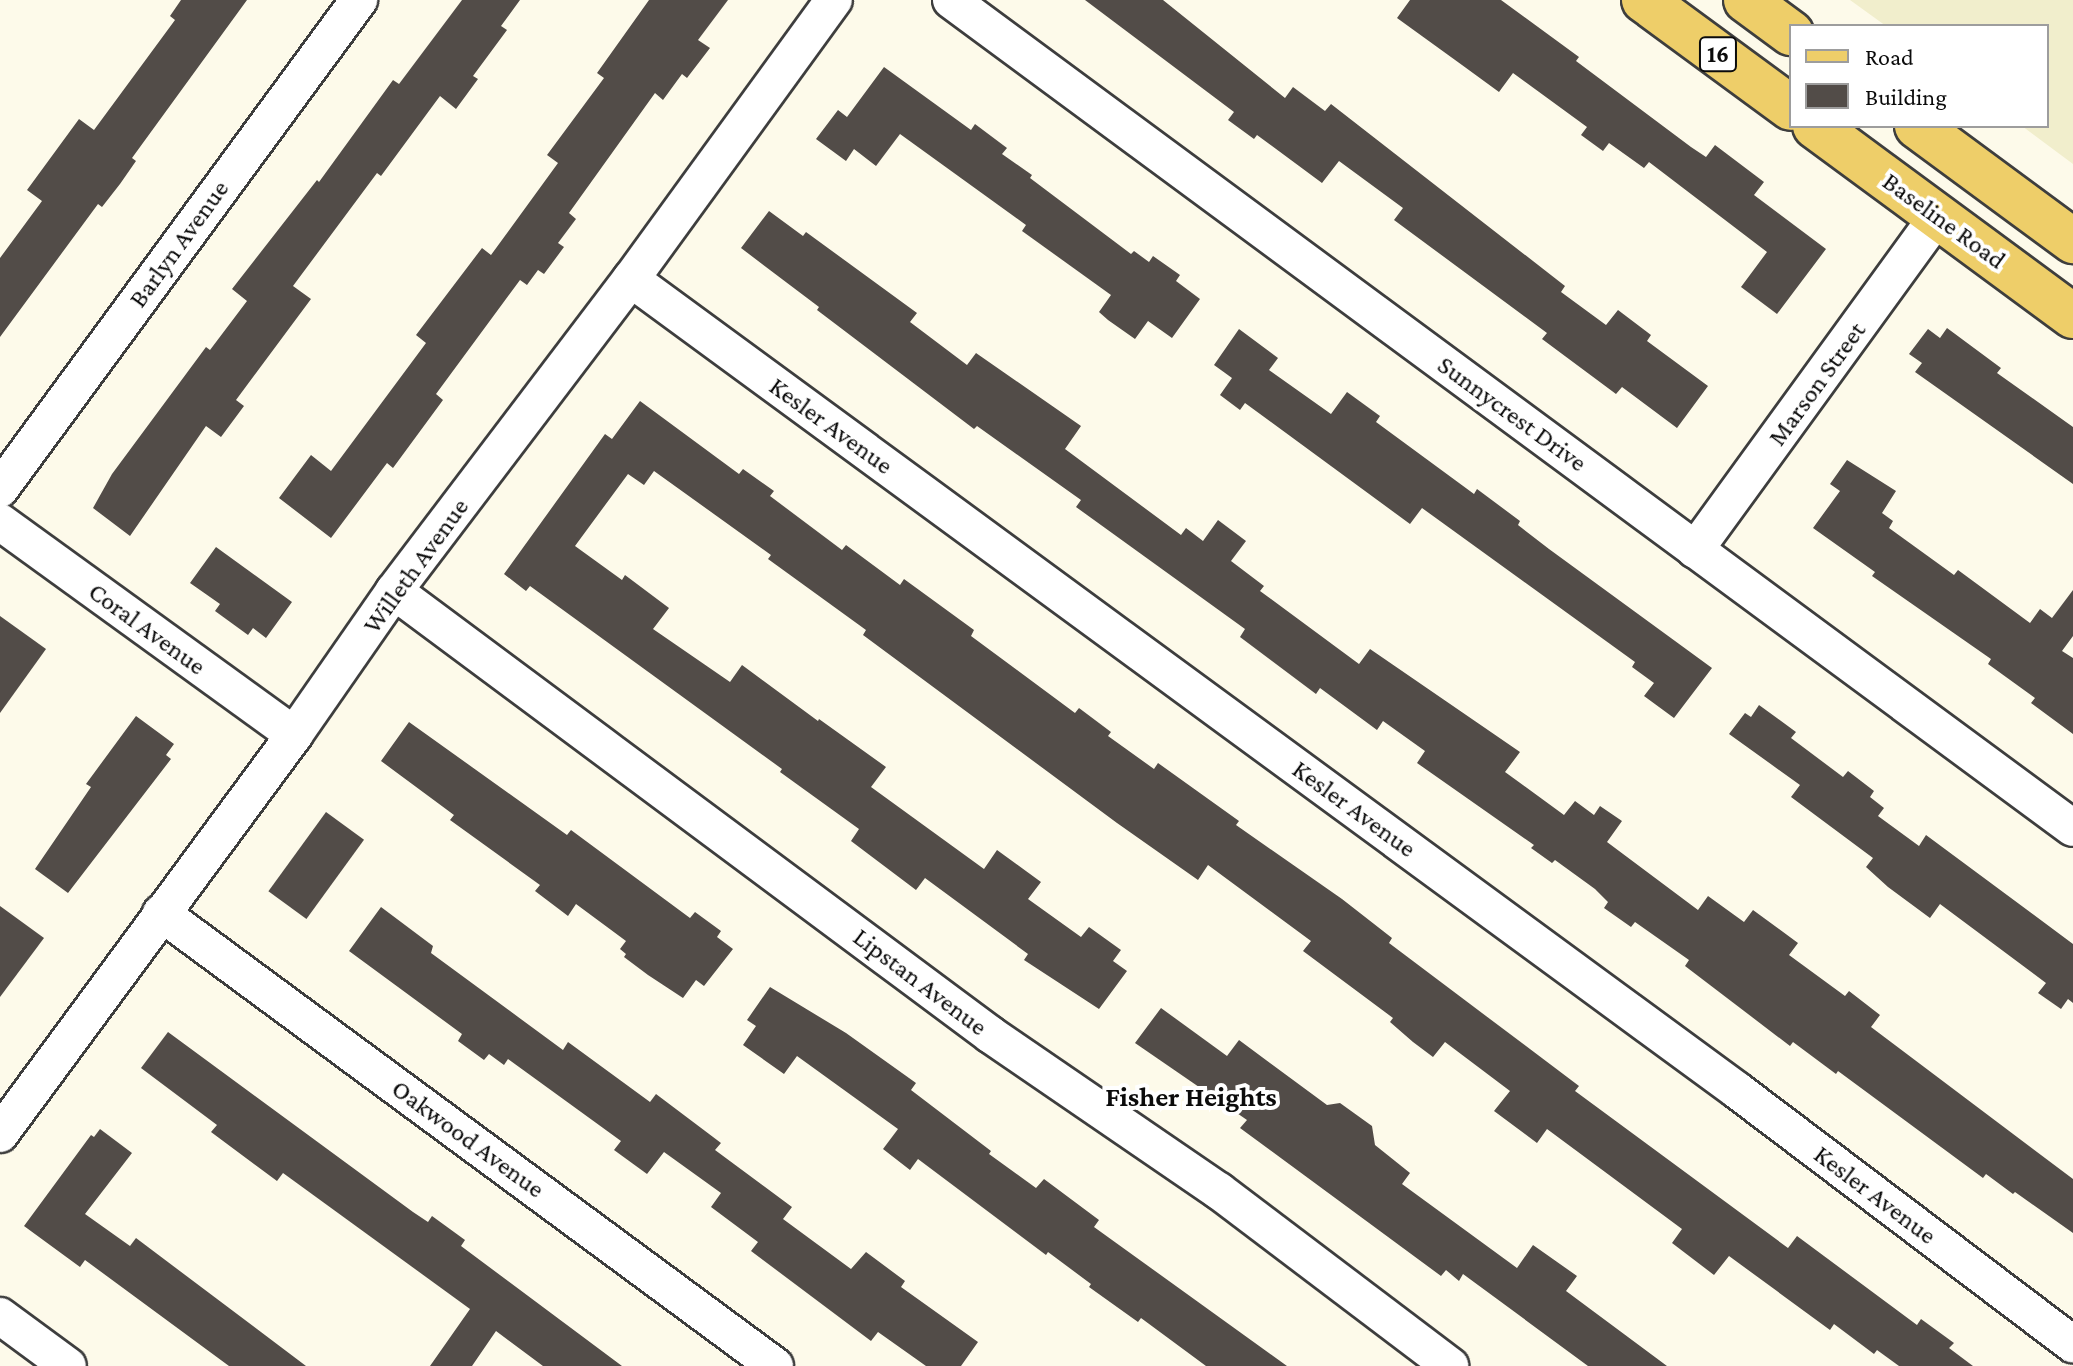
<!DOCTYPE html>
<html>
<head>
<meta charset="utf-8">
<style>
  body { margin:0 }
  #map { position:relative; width:2073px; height:1366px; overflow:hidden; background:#fdfaea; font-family:"Crimson Pro",serif }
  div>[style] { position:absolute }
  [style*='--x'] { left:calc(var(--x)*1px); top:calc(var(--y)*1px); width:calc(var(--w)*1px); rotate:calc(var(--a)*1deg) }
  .farmland>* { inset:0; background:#f1eecc }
  .building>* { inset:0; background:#524c48; transform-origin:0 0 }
  .roads { filter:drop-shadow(2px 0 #3e3e3e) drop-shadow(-2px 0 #3e3e3e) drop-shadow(0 2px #3e3e3e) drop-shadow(0 -2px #3e3e3e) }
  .minor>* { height:36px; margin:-18px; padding:0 18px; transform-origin:18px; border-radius:18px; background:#fff }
  .major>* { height:44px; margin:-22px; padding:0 22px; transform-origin:22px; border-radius:22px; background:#eece69 }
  span { translate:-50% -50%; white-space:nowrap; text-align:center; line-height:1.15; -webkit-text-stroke:8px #fff; paint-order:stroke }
  .shield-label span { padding:2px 6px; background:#fff; border:2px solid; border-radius:6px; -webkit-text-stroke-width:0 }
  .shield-label { font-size:24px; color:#0b0b0b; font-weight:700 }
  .street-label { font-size:26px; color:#0b0b0b }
  .neighbourhood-label { font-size:28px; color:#0b0b0b; font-weight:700 }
  .legend { position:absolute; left:1789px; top:24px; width:260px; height:104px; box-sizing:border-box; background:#fff; border:2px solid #9d9d9d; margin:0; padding:10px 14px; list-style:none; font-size:24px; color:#0b0b0b }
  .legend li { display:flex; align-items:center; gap:16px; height:40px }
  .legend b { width:40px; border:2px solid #9d9d9d }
</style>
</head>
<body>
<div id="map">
  <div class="farmland">
    <i style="clip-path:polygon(1850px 0,2073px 0,2073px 164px,2022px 126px,2047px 126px,2047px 26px,1886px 26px)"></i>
  </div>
  <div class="building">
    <i style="clip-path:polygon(181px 0,247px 0,132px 158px,136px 161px,120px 184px,102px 207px,98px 204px,0 337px,0 258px,42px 201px,27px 190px,79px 119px,94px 130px,175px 20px,170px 16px)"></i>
    <i style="clip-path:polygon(462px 0,520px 0,501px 26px,507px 30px,473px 76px,478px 79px,456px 109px,440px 96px,381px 176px,377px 173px,293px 286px,311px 299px,236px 400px,244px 406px,221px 437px,206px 426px,130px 536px,93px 508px,112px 474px,206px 347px,210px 350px,247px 301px,232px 289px,317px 180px,319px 182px,393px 80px,399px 84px)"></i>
    <i style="clip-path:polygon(649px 0,728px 0,698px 40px,710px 48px,687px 78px,682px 74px,663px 100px,655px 93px,569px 213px,576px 219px,558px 243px,564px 247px,544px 274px,538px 270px,527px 285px,520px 280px,436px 394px,443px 400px,393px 468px,387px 463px,331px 538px,279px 498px,311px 455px,331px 471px,426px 343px,416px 335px,482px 248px,491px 255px,558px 163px,547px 155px,604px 78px,597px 73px)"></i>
    <i style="clip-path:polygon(1085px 0,1163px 0,1285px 98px,1293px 87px,1325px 111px,1331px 104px,1565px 286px,1561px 292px,1606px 325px,1618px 310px,1651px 335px,1647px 341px,1708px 386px,1677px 428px,1622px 387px,1616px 394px,1542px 339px,1547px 333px,1394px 220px,1403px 208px,1339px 161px,1322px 183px,1257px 135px,1254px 139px,1228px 120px,1234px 112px)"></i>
    <i style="clip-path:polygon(1410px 0,1501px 0,1579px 57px,1576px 61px,1691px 147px,1706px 157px,1715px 145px,1764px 182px,1754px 195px,1826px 249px,1777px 314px,1741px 287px,1767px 252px,1649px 162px,1644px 168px,1609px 143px,1603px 151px,1581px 135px,1587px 127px,1513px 73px,1499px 92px,1462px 65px,1397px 18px)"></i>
    <i style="clip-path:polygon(884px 67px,971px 130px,975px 124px,1007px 148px,1002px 154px,1032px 175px,1030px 178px,1131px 254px,1134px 251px,1149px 262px,1153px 256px,1180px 275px,1176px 281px,1200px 299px,1172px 338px,1148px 321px,1135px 339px,1108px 320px,1099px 312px,1111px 295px,1022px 231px,1026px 225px,900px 134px,876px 166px,854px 149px,846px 161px,816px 139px,838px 110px,847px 117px)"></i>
    <i style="clip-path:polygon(769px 211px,803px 236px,806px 232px,917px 313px,910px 322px,967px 365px,976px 353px,1081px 426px,1065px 449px,1181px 535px,1186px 528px,1203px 541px,1218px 520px,1246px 541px,1231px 561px,1264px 586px,1260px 591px,1359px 664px,1370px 649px,1520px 752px,1505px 772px,1564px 815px,1575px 801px,1594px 815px,1600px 806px,1622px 821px,1607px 842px,1698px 910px,1708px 896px,1744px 922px,1753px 910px,1798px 943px,1789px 955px,1845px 996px,1849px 991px,1880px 1015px,1871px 1027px,2073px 1179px,2073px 1233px,2015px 1192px,2013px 1194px,1986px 1174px,1983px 1178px,1838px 1071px,1836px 1074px,1793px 1042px,1790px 1046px,1685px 966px,1689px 960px,1635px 922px,1631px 927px,1604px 908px,1608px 902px,1595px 889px,1555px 860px,1552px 863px,1531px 848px,1534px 845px,1417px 763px,1425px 751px,1383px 721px,1377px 730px,1320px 688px,1316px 694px,1240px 637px,1245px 629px,1076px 507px,1081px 500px,977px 426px,974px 429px,817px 310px,819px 307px,741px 248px)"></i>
    <i style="clip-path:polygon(1947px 328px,2001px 368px,1997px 373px,2073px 427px,2073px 484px,1915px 372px,1922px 363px,1909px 354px,1928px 329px,1940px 338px)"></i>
    <i style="clip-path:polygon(1239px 329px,1278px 358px,1269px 370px,1331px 414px,1347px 392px,1380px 416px,1376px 422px,1474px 494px,1477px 489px,1520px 521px,1518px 525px,1549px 549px,1712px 668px,1674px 718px,1644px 696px,1654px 683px,1632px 667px,1635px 662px,1422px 508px,1410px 524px,1245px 403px,1240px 410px,1220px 395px,1232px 378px,1214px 365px)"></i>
    <i style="clip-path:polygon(640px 401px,739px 474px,743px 469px,774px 491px,770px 496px,842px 550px,846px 545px,900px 585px,904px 579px,974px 630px,971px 636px,1075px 713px,1079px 708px,1111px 732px,1108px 736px,1154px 769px,1158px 763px,1239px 821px,1236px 825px,1342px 899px,1392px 938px,1389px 943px,1579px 1086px,1575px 1091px,1788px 1248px,1797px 1236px,1917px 1325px,1921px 1319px,1954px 1343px,1949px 1348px,1973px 1366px,1899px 1366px,1877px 1350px,1874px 1354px,1834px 1324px,1830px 1330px,1729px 1256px,1714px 1275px,1672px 1243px,1682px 1229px,1547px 1129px,1537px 1143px,1494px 1111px,1510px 1091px,1445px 1042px,1433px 1057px,1413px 1042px,1390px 1022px,1393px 1018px,1303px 951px,1311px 941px,1208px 865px,1198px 880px,1117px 823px,863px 635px,866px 630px,768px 559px,771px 555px,654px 471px,644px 485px,628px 474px,575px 546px,622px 580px,625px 575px,669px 608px,653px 629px,730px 682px,742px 665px,818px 721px,819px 719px,886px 767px,871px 787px,984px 869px,997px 850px,1041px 882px,1028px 899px,1081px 937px,1089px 927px,1121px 950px,1113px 961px,1127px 971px,1099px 1009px,1024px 960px,1028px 954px,925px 878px,916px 890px,851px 841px,859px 829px,780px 772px,782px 769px,530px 586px,526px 591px,504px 574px,605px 434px,612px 439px)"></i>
    <i style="clip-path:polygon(1847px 460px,1896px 491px,1882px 513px,1893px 521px,1889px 528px,1954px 575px,1958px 570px,2030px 623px,2040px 609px,2052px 618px,2073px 590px,2073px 636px,2062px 651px,2073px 658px,2073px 734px,2031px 703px,2035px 698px,1988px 664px,1991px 659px,1872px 576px,1875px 572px,1813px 528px,1840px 491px,1830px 484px)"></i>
    <i style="clip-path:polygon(216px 547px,292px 602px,266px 638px,253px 628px,248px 635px,215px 611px,220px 604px,190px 583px)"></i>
    <i style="clip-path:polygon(0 616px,46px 649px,0 713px)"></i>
    <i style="clip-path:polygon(1759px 705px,1796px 732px,1791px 738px,1843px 777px,1848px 771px,1874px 791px,1870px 797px,1884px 808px,1878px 816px,1919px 846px,1926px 835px,2073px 944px,2073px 1003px,2068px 999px,2061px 1009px,2038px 993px,2046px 983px,1940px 904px,1930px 918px,1888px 887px,1866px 867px,1873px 858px,1791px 797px,1800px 785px,1729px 734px,1745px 713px,1751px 717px)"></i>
    <i style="clip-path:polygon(136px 716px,174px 744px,166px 755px,171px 759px,68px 893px,35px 869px,91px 787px,86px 784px)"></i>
    <i style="clip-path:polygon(409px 722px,567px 835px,571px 830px,690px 918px,695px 912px,721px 931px,717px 937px,733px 949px,704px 986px,696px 980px,683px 998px,648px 975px,624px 957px,626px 954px,620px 949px,626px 941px,576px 904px,568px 916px,535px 891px,540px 885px,450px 820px,454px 815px,381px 761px)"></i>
    <i style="left:326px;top:812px;width:47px;height:98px;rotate:36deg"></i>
    <i style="clip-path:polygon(0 906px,44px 938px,0 997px)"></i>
    <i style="clip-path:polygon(381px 907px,433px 946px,431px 953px,563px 1050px,568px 1042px,650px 1102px,656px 1094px,721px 1143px,715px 1150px,792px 1207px,783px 1219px,851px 1269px,866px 1252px,905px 1281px,901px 1287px,978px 1342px,961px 1366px,926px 1366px,878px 1332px,871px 1341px,751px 1251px,758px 1242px,711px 1207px,721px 1193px,664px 1152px,647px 1174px,614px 1150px,621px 1141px,508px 1059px,504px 1065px,489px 1054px,484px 1060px,458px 1041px,462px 1034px,349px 951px)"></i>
    <i style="clip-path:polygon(770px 987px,846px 1033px,916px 1083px,911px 1090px,991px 1151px,989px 1154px,1036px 1188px,1044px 1179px,1099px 1220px,1094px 1227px,1287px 1366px,1206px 1366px,1141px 1318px,1138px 1322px,1089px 1287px,1091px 1284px,1048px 1252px,1046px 1255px,918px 1159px,910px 1170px,883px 1149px,898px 1129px,797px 1056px,784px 1074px,743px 1045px,756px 1026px,747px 1020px)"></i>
    <i style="clip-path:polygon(1161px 1008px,1227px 1056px,1239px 1040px,1327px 1105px,1340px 1103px,1372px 1126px,1375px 1145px,1410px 1173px,1402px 1184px,1517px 1268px,1533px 1245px,1577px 1276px,1566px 1291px,1667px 1366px,1588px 1366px,1463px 1274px,1459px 1281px,1446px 1270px,1441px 1276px,1240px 1128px,1247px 1120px,1135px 1043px)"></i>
    <i style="clip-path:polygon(168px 1032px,413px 1212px,428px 1222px,432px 1216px,465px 1240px,461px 1246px,622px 1366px,543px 1366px,496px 1331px,472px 1366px,430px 1366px,470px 1309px,283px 1173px,277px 1181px,211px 1132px,217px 1125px,141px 1068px)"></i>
    <i style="clip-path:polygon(100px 1129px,132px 1153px,85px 1214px,130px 1246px,136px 1238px,306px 1366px,229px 1366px,85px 1260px,80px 1267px,24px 1226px,91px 1135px,94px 1137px)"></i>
  </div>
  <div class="roads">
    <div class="minor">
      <i style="--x:951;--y:0;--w:1394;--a:36.43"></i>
      <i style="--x:631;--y:279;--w:1373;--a:36.26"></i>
      <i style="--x:1738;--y:1091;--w:420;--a:37.1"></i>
      <i style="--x:0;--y:489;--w:607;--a:-53.72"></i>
      <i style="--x:0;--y:522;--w:363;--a:35.9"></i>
      <i style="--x:1695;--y:550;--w:413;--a:-54"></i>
      <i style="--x:394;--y:591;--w:744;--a:36.64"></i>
      <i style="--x:991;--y:1035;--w:276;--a:34.4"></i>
      <i style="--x:1219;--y:1191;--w:290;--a:37.1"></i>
      <i style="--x:161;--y:913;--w:763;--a:36.42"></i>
      <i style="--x:0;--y:1134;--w:496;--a:-53.6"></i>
      <i style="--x:294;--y:735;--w:175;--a:-55.2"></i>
      <i style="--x:394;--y:591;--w:392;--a:-52.8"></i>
      <i style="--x:631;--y:279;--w:345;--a:-54"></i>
      <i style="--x:0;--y:1316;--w:84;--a:36.3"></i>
    </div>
    <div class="major">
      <i style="--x:1644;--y:0;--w:182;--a:36.3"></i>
      <i style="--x:1746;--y:0;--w:56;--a:36.3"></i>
      <i style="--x:1815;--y:126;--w:320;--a:36.4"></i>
      <i style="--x:1917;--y:126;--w:194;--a:36.4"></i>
    </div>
  </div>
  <div class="shield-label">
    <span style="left:1718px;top:54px">16</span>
  </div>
  <div class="street-label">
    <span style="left:1944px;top:221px;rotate:36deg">Baseline Road</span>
    <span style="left:179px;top:244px;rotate:-54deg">Barlyn Avenue</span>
    <span style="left:1817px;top:384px;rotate:-54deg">Marson Street</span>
    <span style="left:1512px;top:414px;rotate:36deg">Sunnycrest Drive</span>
    <span style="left:831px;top:426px;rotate:36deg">Kesler Avenue</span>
    <span style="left:416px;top:566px;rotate:-54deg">Willeth Avenue</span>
    <span style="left:147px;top:629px;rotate:36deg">Coral Avenue</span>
    <span style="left:1354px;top:809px;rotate:36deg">Kesler Avenue</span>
    <span style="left:920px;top:982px;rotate:37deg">Lipstan Avenue</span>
    <span style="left:468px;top:1139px;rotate:36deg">Oakwood Avenue</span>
    <span style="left:1875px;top:1195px;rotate:37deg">Kesler Avenue</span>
  </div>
  <div class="neighbourhood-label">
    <span style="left:1191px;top:1097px">Fisher Heights</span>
  </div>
  <ul class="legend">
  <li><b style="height:10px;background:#eece69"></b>Road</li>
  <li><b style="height:22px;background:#524c48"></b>Building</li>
  </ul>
</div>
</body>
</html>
